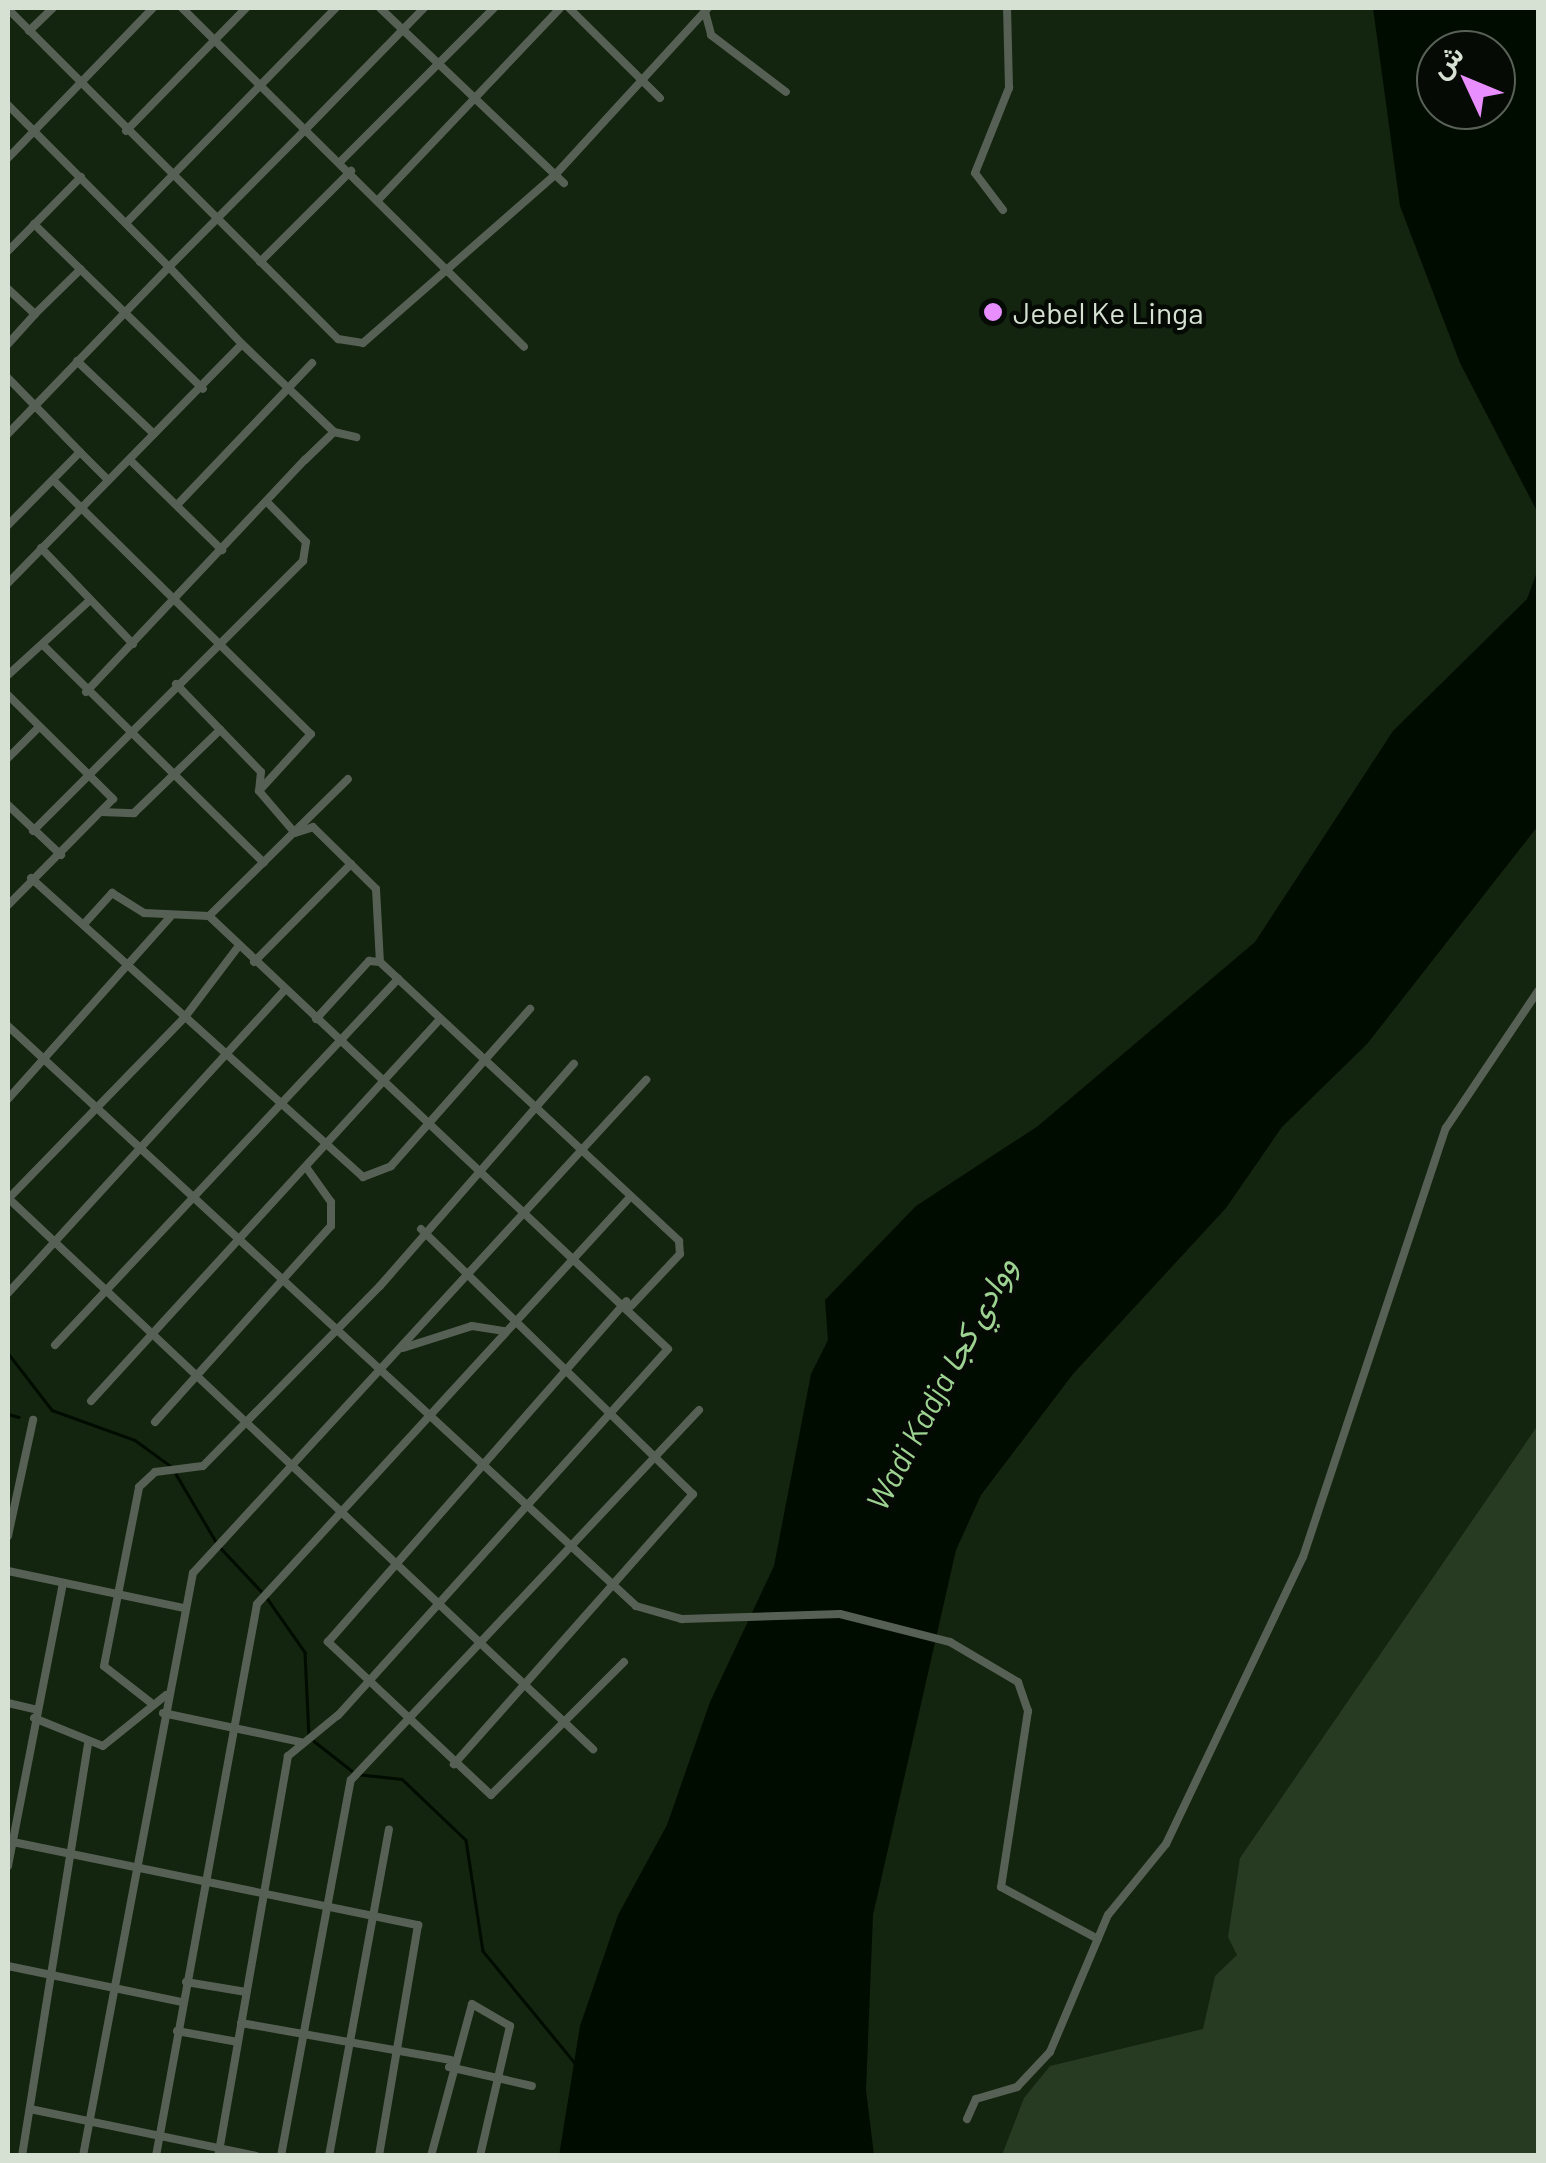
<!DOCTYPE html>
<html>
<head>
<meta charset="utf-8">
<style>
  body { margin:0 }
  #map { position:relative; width:1546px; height:2163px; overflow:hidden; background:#13240f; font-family:Barlow,Vazirmatn,sans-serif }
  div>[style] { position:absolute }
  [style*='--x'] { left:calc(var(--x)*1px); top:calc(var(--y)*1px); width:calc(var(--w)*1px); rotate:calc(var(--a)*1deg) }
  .green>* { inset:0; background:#273b22 }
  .water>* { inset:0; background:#000c00 }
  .stream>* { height:2.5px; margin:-1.25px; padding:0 1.25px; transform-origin:1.25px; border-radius:1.25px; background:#000c00 }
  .street>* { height:8px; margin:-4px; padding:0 4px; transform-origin:4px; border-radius:4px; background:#576055 }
  .dots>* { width:28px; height:28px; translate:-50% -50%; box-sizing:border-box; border:5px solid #050b04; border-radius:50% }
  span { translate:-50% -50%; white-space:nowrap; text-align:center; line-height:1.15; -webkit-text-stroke:9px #050b04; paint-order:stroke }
  .poi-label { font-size:30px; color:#d6e1d3 }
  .left { translate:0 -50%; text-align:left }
  .water-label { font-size:32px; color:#9ed292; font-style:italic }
  .frame { position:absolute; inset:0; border:10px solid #d6e1d3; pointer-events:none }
  .north { position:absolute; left:1416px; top:30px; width:100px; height:100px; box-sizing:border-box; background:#050b04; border:2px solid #596157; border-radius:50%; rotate:314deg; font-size:28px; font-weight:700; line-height:40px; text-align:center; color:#d6e1d3 }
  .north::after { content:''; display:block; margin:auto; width:35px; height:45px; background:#e88eff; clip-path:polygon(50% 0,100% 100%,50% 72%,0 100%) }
</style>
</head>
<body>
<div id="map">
  <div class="green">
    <i style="clip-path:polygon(1538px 1425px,1538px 2155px,1002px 2155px,1024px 2098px,1050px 2066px,1203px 2029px,1215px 1976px,1237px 1955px,1228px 1937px,1240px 1858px)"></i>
  </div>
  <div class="water">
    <i style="clip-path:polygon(evenodd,1373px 8px,1538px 8px,1538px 513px,1460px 363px,1400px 206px,1373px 8px,1436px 50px,1496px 50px,1496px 110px,1436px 110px,1436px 50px)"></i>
    <i style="clip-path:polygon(1538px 569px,1538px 826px,1367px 1044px,1282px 1127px,1226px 1208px,1073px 1374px,981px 1495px,956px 1550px,873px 1915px,866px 2090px,874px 2155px,559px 2156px,580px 2026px,618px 1915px,667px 1825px,710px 1702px,774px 1566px,811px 1374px,828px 1340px,825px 1300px,916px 1206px,1038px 1126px,1255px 942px,1393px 731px,1527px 599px)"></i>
  </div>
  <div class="stream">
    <i style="--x:8;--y:1353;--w:72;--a:52.3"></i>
    <i style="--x:52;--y:1410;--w:88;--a:19.9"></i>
    <i style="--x:135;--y:1440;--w:46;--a:36.1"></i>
    <i style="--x:8;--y:1414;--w:11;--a:15"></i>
    <i style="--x:176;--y:1474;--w:82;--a:59.4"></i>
    <i style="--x:218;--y:1545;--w:64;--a:46.9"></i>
    <i style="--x:267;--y:1598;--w:66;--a:54.9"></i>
    <i style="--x:305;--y:1652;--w:84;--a:87.3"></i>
    <i style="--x:314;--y:1741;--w:53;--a:38.2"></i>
    <i style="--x:356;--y:1774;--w:46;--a:6.2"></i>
    <i style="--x:402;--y:1779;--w:88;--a:43.6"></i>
    <i style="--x:466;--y:1840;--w:112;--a:81.3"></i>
    <i style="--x:483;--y:1951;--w:145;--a:50.6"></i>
  </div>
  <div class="street">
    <i style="--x:380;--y:8;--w:254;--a:43.6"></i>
    <i style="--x:424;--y:8;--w:170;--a:134.3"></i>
    <i style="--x:305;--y:130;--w:308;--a:44.7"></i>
    <i style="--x:569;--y:8;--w:128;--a:44.7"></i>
    <i style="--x:704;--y:8;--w:28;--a:75"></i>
    <i style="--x:711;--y:35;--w:94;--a:37.2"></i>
    <i style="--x:8;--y:9;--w:467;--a:45"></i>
    <i style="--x:338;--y:339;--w:25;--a:9"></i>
    <i style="--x:363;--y:343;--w:255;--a:-41.2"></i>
    <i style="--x:555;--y:175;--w:226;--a:-47.5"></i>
    <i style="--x:29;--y:31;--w:33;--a:-44"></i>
    <i style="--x:8;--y:105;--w:228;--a:45.2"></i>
    <i style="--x:169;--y:267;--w:232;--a:134"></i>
    <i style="--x:126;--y:131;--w:172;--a:-45.7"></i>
    <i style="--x:8;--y:158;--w:209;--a:-46"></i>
    <i style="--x:340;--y:162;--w:218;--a:-45"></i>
    <i style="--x:379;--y:199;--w:263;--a:-46.5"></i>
    <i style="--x:1003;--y:210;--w:46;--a:-127.1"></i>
    <i style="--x:975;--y:173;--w:92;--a:-68.2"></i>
    <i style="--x:1009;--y:88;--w:80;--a:-91.4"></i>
    <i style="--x:126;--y:223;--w:301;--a:-45.7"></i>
    <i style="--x:34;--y:224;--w:236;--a:44.3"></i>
    <i style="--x:8;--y:251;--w:104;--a:-45.4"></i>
    <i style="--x:260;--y:262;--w:129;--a:-45"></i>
    <i style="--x:8;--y:289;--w:37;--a:43"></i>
    <i style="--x:35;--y:314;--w:40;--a:132"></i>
    <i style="--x:35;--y:314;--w:64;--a:-44.4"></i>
    <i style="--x:242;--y:344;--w:127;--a:43.7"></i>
    <i style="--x:77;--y:361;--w:106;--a:43.5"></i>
    <i style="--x:8;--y:378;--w:103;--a:45.8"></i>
    <i style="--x:80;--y:452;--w:103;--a:134.6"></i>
    <i style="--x:80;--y:452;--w:40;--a:45"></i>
    <i style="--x:130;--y:460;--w:129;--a:44.4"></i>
    <i style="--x:53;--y:480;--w:362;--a:44.6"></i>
    <i style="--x:311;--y:734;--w:77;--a:132.4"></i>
    <i style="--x:177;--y:505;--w:196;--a:-46.4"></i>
    <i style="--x:41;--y:548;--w:133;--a:46.2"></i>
    <i style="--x:8;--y:583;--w:334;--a:-45.6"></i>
    <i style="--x:242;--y:344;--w:106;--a:-133.5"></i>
    <i style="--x:169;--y:267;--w:193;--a:-45.2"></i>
    <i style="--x:305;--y:130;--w:173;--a:-135.2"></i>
    <i style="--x:43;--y:645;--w:310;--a:44.6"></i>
    <i style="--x:8;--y:675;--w:111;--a:-42.4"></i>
    <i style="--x:176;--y:684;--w:122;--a:46"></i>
    <i style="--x:261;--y:772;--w:19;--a:96"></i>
    <i style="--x:259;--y:791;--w:55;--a:49.4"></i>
    <i style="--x:295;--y:833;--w:19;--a:-18"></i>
    <i style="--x:313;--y:827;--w:88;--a:44.5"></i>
    <i style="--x:376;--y:889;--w:73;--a:86.9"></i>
    <i style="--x:86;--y:692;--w:319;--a:-46.7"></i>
    <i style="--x:305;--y:460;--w:40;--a:-44"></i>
    <i style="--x:334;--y:432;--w:23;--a:13"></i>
    <i style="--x:8;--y:695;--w:148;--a:44.7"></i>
    <i style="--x:113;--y:799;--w:149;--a:134.7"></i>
    <i style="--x:8;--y:758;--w:44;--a:-45"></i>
    <i style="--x:8;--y:805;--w:73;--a:43.3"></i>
    <i style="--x:101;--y:812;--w:33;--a:2"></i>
    <i style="--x:134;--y:813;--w:120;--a:-44"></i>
    <i style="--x:33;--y:831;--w:382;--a:-45"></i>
    <i style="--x:303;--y:561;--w:19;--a:-81"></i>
    <i style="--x:306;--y:542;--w:52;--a:-134.2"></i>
    <i style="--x:31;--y:878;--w:447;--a:42"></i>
    <i style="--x:363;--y:1177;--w:30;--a:-21"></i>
    <i style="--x:391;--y:1166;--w:210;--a:-48.5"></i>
    <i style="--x:209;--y:916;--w:195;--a:-44.6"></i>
    <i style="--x:84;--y:924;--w:42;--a:-47.9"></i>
    <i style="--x:112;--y:893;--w:38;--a:32"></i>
    <i style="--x:144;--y:913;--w:65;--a:2.6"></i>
    <i style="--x:209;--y:916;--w:631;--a:43.33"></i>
    <i style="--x:668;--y:1349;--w:493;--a:132"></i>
    <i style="--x:338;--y:1715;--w:65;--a:140.6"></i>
    <i style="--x:288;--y:1756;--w:406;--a:99.9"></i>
    <i style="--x:254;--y:962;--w:138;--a:-45.3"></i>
    <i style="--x:316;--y:1019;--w:79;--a:-47.6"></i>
    <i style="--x:369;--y:961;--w:11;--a:5"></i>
    <i style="--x:380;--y:962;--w:409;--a:43"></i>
    <i style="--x:679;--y:1241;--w:13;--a:86"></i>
    <i style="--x:680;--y:1254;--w:71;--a:133.3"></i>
    <i style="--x:8;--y:1026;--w:855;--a:42.72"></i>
    <i style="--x:636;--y:1606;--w:48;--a:15.8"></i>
    <i style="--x:682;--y:1619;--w:158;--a:-1.8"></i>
    <i style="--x:840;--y:1614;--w:114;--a:14.3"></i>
    <i style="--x:950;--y:1642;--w:79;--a:30.5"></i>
    <i style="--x:1018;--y:1682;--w:31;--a:71"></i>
    <i style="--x:1028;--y:1711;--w:178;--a:98.7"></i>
    <i style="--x:1001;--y:1887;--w:110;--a:28.2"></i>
    <i style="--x:8;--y:1099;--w:244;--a:-48.3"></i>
    <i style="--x:8;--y:1198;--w:804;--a:43.29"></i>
    <i style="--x:8;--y:1199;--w:254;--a:-45.8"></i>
    <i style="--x:185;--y:1017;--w:88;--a:-52.9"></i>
    <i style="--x:421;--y:1229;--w:380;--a:44.3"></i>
    <i style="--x:693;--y:1494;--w:361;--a:131.5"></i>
    <i style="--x:8;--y:1293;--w:411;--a:-47.6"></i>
    <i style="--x:55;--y:1345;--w:502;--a:-46.86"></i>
    <i style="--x:403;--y:1348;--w:72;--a:-17.7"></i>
    <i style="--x:472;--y:1326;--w:33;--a:9"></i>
    <i style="--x:91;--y:1401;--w:517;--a:-47.58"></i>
    <i style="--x:155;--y:1422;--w:263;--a:-48.1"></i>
    <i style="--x:331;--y:1226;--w:24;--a:-90"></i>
    <i style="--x:331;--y:1202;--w:43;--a:-125.5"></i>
    <i style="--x:8;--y:1536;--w:119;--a:-77.8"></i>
    <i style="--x:8;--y:1571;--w:179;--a:11.9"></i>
    <i style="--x:624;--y:1662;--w:188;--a:135"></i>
    <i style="--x:491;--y:1795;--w:224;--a:-136.8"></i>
    <i style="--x:328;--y:1642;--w:453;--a:-48.8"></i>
    <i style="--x:150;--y:1702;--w:58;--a:-142"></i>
    <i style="--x:104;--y:1666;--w:182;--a:-78.9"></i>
    <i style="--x:139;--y:1487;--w:22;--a:-43"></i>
    <i style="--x:155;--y:1472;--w:48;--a:-7.1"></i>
    <i style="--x:203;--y:1466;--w:252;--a:-45.5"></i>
    <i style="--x:380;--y:1286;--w:295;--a:-48.9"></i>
    <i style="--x:8;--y:1703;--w:28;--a:13"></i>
    <i style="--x:163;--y:1713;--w:141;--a:11.9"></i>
    <i style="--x:34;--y:1718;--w:74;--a:22.1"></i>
    <i style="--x:103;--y:1746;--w:81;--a:-39"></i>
    <i style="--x:8;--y:1841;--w:419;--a:11.6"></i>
    <i style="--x:418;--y:1925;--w:234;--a:99.6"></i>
    <i style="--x:8;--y:1866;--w:287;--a:-79"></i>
    <i style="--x:8;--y:1966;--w:178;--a:11.7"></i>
    <i style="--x:186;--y:1982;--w:61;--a:9.5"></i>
    <i style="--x:241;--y:2023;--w:213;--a:10"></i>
    <i style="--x:177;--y:2031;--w:62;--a:10.2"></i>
    <i style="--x:449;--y:2067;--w:85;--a:12.9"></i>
    <i style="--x:30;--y:2109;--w:231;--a:11.7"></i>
    <i style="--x:967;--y:2119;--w:22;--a:-66"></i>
    <i style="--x:976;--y:2099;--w:43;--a:-16.3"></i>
    <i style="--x:1017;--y:2087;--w:48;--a:-46.7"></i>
    <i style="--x:1050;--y:2052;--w:149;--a:-67.1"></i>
    <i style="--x:1108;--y:1915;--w:92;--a:-50.8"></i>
    <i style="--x:1166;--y:1844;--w:318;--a:-64.5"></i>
    <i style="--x:1303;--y:1557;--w:452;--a:-71.6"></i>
    <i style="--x:1446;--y:1128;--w:165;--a:-56.1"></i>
    <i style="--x:22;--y:2156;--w:419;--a:-80.9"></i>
    <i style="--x:83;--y:2156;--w:593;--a:-79.32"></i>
    <i style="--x:193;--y:1573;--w:670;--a:-47.42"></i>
    <i style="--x:156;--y:2156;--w:561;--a:-79.63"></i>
    <i style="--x:257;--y:1604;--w:553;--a:-47.49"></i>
    <i style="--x:281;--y:2156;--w:382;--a:-79.5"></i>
    <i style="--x:351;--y:1780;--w:508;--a:-46.76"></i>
    <i style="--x:329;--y:2156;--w:332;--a:-79.6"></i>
    <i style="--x:431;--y:2156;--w:157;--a:-74.9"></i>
    <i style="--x:472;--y:2004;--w:44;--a:30.1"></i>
    <i style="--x:510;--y:2026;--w:133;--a:103"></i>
  </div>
  <div class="dots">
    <i style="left:993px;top:312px;background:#e88eff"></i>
  </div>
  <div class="poi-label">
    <span class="left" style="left:1013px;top:312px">Jebel Ke Linga</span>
  </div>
  <div class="water-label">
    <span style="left:940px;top:1383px;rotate:-62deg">Wadi Kadja ووادي كجا</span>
  </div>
  <div class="frame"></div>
  <div class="north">ش</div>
</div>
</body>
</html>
